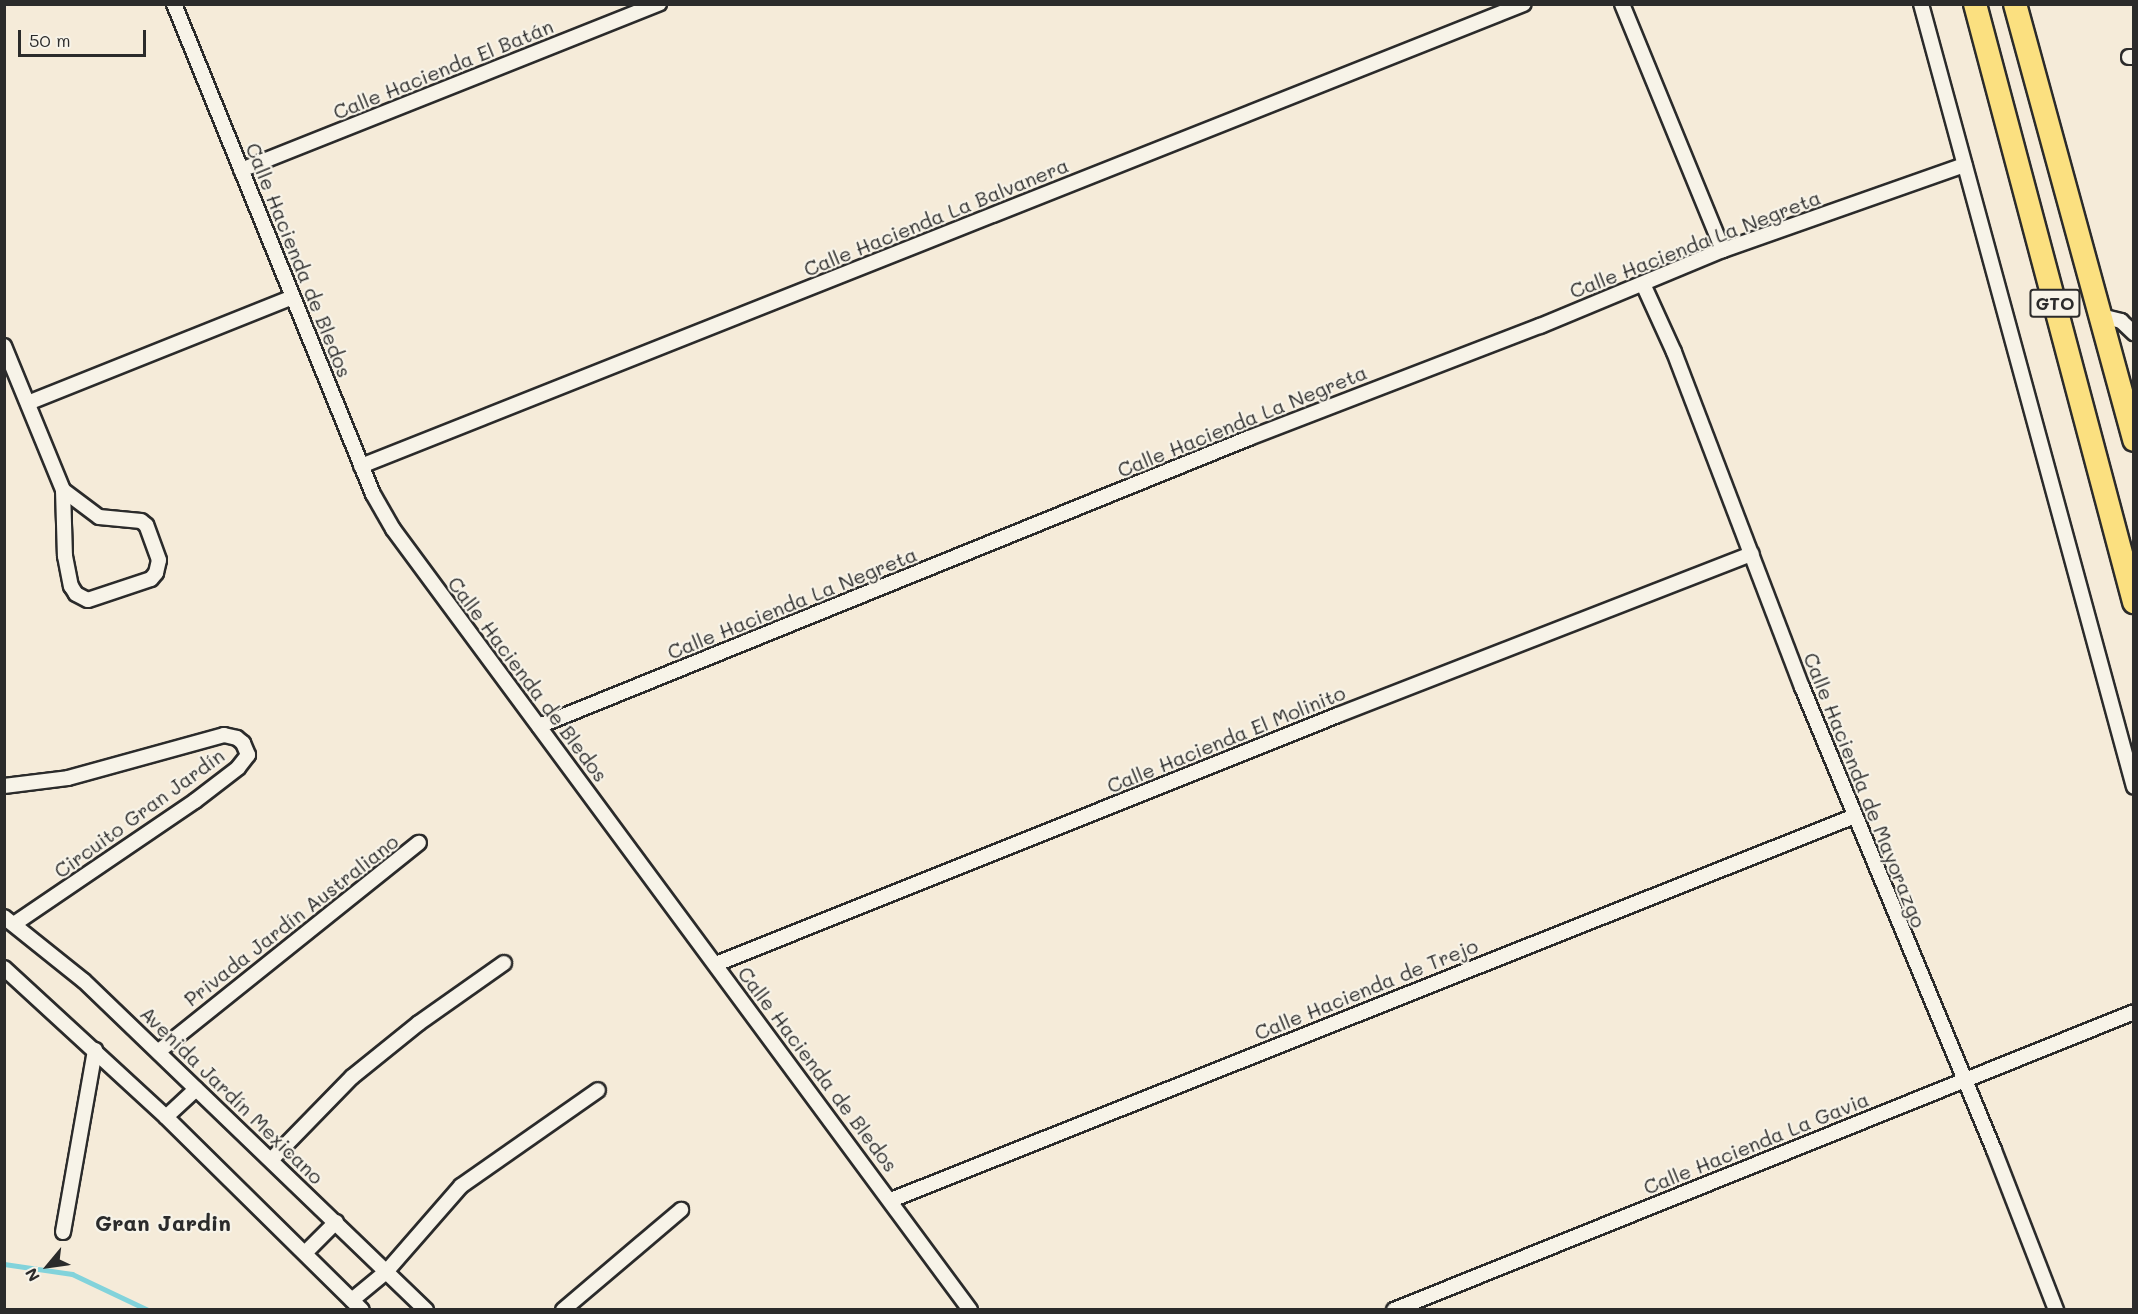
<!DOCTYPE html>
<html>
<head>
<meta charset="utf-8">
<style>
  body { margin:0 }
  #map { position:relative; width:2138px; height:1314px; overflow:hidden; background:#f5ebd9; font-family:Mali,sans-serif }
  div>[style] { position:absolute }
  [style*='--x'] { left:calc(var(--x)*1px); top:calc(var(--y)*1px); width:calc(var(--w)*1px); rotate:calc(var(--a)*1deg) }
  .stream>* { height:5px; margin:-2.5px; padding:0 2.5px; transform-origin:2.5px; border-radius:2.5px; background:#82d3db }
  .roads { filter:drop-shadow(2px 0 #2b2b2b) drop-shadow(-2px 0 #2b2b2b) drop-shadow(0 2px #2b2b2b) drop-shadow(0 -2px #2b2b2b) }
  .minor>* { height:14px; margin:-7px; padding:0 7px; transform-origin:7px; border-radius:7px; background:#f7f3e8 }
  .primary>* { height:22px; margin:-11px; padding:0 11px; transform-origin:11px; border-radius:11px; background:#fbe080 }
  span { translate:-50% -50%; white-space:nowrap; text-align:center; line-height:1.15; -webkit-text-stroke:4.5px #f7f3e8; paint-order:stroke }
  .shield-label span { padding:2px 4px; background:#f7f3e8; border:2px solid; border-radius:4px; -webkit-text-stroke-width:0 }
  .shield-label { font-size:18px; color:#2b2b2b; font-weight:700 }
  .street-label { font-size:20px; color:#2b2b2b }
  .quarter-label { font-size:22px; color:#2b2b2b; font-weight:700 }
  .frame { position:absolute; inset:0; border:6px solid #2b2b2b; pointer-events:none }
  .north { position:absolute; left:18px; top:1236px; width:60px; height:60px; -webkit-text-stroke:4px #f7f3e8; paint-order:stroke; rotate:241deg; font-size:16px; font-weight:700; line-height:24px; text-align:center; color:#2b2b2b }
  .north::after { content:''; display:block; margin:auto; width:21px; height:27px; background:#2b2b2b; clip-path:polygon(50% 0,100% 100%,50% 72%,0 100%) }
  .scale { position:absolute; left:18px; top:30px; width:128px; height:27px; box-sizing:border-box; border:3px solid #2b2b2b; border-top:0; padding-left:8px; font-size:18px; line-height:21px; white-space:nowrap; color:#2b2b2b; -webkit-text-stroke:4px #f7f3e8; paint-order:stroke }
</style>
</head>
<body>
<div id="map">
  <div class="stream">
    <i style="--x:4;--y:1264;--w:69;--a:8.4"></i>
    <i style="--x:72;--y:1274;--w:84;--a:25.3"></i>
  </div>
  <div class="roads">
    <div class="minor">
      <i style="--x:174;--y:4;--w:529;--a:67.9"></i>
      <i style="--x:373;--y:494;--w:40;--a:60.3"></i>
      <i style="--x:393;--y:529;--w:971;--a:53.54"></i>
      <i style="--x:1622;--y:4;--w:266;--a:67.7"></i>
      <i style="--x:1921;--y:4;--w:811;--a:74.78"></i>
      <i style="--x:2129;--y:57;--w:5;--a:0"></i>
      <i style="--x:241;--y:170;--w:450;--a:-21.7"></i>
      <i style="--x:1643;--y:284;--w:75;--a:65.5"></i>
      <i style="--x:1674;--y:352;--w:359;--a:69.1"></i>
      <i style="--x:1802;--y:687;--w:501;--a:67.48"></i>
      <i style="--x:1994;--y:1150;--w:172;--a:68.8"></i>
      <i style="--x:2101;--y:316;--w:21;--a:14"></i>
      <i style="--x:2121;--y:321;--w:18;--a:43"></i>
      <i style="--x:4;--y:346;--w:156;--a:67.7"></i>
      <i style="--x:63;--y:490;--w:66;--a:88.3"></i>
      <i style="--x:65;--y:556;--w:31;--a:79"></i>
      <i style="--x:71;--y:586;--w:9;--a:58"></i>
      <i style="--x:76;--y:594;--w:13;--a:27"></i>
      <i style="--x:88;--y:600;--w:66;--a:-18.4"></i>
      <i style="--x:151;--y:579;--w:8;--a:-50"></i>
      <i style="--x:156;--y:573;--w:13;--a:-77"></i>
      <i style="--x:159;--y:560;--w:37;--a:-110"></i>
      <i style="--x:146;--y:525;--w:6;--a:-141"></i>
      <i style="--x:141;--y:521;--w:42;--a:-174.6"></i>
      <i style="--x:99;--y:517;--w:45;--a:-143.1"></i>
      <i style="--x:28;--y:403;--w:285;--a:-21.8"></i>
      <i style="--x:361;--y:466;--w:1251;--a:-21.67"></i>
      <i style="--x:539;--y:726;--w:766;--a:-22.08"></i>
      <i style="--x:1249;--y:438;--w:312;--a:-21.1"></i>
      <i style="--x:1540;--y:326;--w:198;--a:-22.6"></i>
      <i style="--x:1723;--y:250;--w:256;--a:-19.4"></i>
      <i style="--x:4;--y:786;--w:64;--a:-7.1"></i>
      <i style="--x:68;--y:778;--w:162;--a:-15.4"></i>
      <i style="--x:224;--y:735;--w:13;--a:13"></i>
      <i style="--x:237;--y:738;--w:8;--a:40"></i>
      <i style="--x:243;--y:743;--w:13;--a:67"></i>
      <i style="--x:248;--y:755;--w:16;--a:128"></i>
      <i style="--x:238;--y:768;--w:54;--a:142.5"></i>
      <i style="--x:195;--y:801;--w:219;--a:145.8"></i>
      <i style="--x:4;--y:917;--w:102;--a:38.7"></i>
      <i style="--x:84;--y:981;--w:475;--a:43.9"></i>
      <i style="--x:716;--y:964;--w:670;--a:-21.82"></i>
      <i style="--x:1338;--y:715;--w:444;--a:-21.3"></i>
      <i style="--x:4;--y:968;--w:220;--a:42.6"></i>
      <i style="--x:166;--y:1117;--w:275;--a:44.6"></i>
      <i style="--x:159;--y:1051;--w:333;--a:-38.7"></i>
      <i style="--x:166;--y:1117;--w:41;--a:-43"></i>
      <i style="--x:272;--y:1159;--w:115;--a:-45.7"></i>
      <i style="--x:352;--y:1077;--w:86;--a:-38.9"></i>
      <i style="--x:419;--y:1023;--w:104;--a:-35.2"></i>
      <i style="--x:891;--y:1200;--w:1038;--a:-21.72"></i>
      <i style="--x:63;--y:1232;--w:185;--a:-80"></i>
      <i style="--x:305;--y:1253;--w:44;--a:-45"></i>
      <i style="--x:352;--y:1300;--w:44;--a:-39.5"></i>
      <i style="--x:386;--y:1272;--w:114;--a:-48.9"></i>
      <i style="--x:461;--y:1186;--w:167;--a:-35"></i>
      <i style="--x:563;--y:1310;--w:155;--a:-40.3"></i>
      <i style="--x:1394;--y:1310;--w:798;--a:-21.93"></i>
    </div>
    <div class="primary">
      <i style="--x:1975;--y:4;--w:619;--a:75.11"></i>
      <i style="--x:2015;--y:4;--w:452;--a:74.7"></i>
    </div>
  </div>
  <div class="shield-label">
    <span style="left:2055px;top:303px">GTO</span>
  </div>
  <div class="street-label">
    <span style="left:443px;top:69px;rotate:-22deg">Calle Hacienda El Batán</span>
    <span style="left:936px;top:217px;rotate:-22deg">Calle Hacienda La Balvanera</span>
    <span style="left:1695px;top:244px;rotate:-21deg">Calle Hacienda La Negreta</span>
    <span style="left:299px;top:260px;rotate:68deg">Calle Hacienda de Bledos</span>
    <span style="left:1242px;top:421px;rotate:-22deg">Calle Hacienda La Negreta</span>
    <span style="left:792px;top:603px;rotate:-22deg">Calle Hacienda La Negreta</span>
    <span style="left:528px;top:679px;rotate:53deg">Calle Hacienda de Bledos</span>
    <span style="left:1226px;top:739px;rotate:-22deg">Calle Hacienda El Molinito</span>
    <span style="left:1865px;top:790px;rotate:68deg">Calle Hacienda de Mayorazgo</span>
    <span style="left:139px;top:813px;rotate:-36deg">Circuito Gran Jardín</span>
    <span style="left:291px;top:920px;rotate:-38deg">Privada Jardín Australiano</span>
    <span style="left:1366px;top:989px;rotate:-22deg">Calle Hacienda de Trejo</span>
    <span style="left:818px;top:1069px;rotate:53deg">Calle Hacienda de Bledos</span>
    <span style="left:232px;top:1095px;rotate:44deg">Avenida Jardín Mexicano</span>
    <span style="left:1756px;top:1143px;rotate:-22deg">Calle Hacienda La Gavia</span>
  </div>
  <div class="quarter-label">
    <span style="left:163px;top:1223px">Gran Jardin</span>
  </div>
  <div class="frame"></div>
  <div class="north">N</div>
  <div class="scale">50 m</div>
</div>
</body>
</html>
